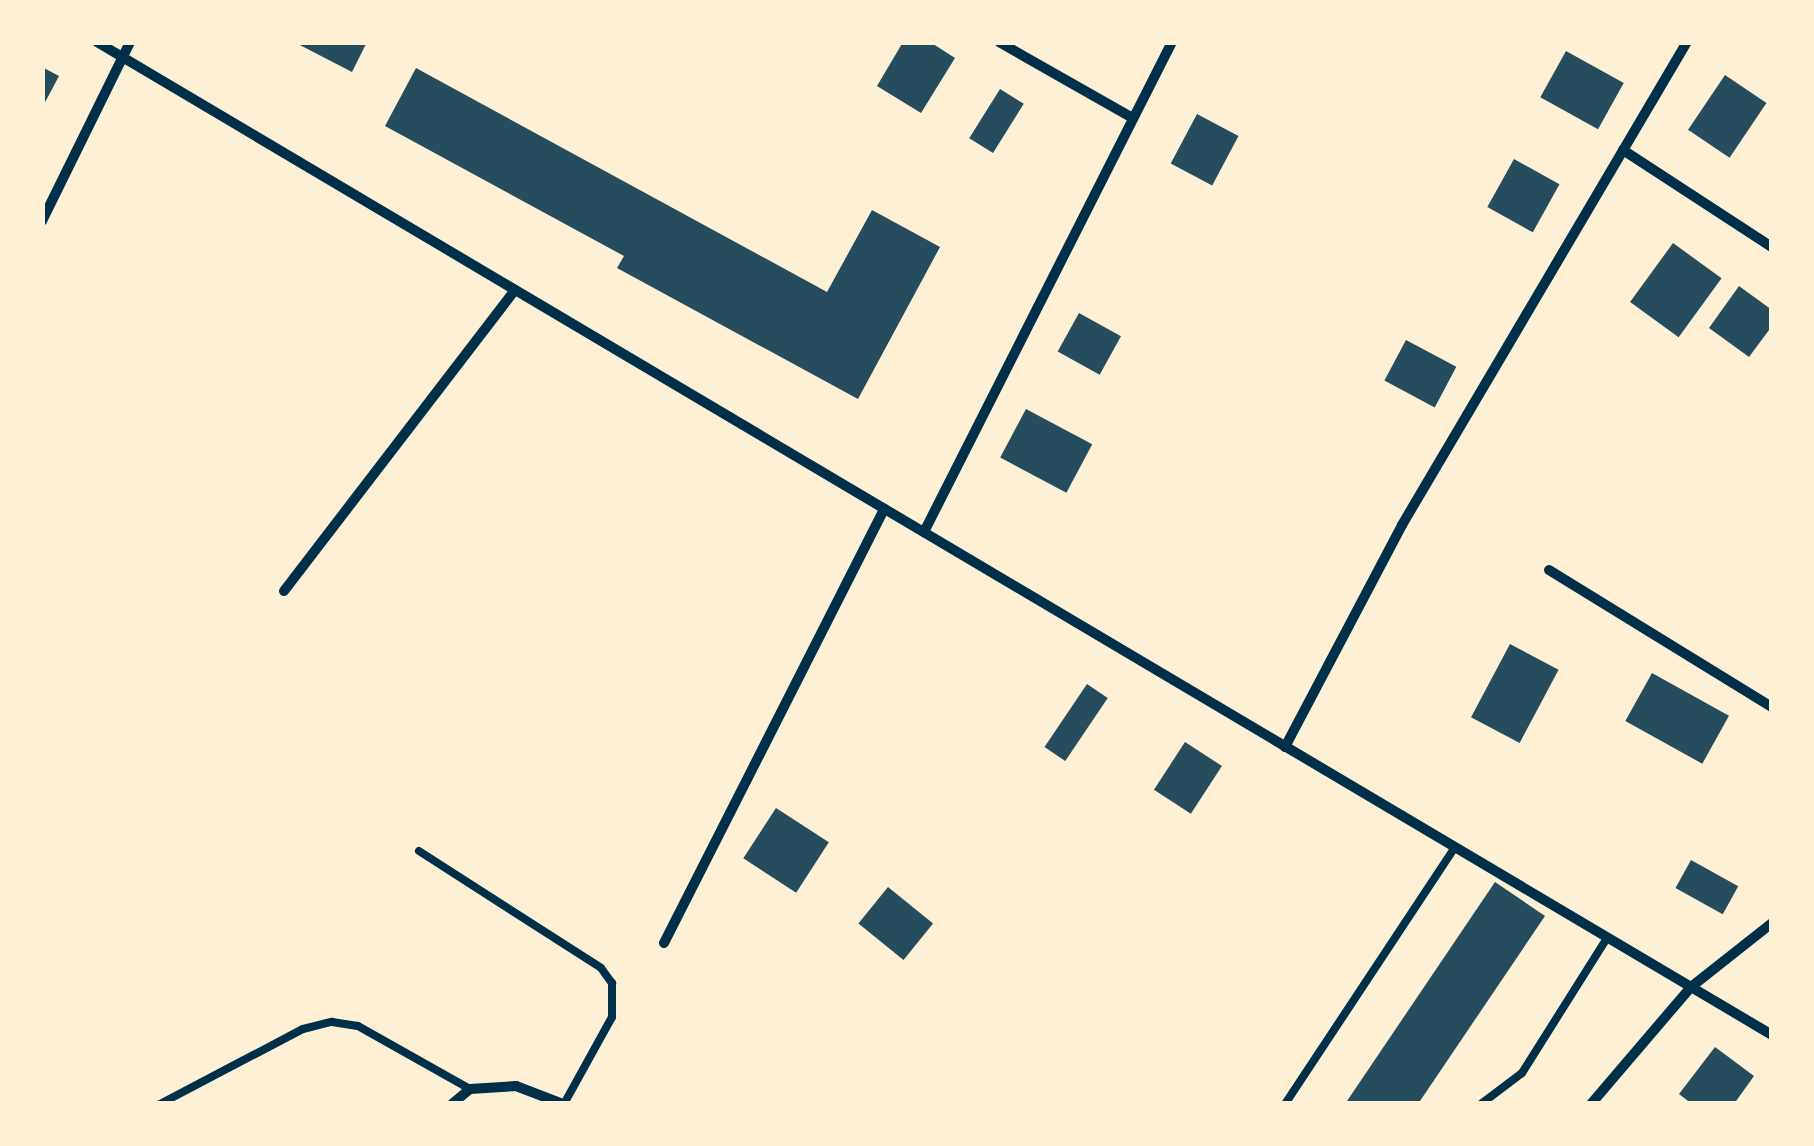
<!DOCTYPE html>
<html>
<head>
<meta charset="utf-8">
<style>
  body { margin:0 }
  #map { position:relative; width:1814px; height:1146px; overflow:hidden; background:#fdf0d5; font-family:Inter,sans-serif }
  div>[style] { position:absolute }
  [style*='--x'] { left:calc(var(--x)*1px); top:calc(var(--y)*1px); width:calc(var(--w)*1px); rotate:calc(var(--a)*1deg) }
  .building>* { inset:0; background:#264d5e; transform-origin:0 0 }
  .service>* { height:8px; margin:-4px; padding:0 4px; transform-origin:4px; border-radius:4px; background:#003049 }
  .minor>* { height:10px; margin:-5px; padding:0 5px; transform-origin:5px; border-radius:5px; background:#003049 }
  span { translate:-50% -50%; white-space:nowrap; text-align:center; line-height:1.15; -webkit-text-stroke:9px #fdf0d5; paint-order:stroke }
  .frame { position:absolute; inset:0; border:45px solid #fdf0d5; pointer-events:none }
</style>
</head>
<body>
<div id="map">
  <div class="building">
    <i style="clip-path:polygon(294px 42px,367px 42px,352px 72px)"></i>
    <i style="clip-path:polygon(903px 42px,930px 42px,955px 58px,921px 113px,877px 86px)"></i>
    <i style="left:1566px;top:51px;width:66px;height:53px;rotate:29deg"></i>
    <i style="clip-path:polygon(42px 67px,59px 76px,42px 108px)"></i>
    <i style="clip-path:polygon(416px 68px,827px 292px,872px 210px,940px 247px,858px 399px,617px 268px,624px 256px,385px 126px)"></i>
    <i style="left:1725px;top:75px;width:50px;height:66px;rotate:34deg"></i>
    <i style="left:1000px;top:89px;width:28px;height:58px;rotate:32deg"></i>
    <i style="left:1197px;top:114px;width:47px;height:56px;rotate:28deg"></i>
    <i style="left:1514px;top:159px;width:52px;height:55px;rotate:29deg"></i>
    <i style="left:1673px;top:243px;width:60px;height:73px;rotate:36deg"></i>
    <i style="clip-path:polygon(1739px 286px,1772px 310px,1772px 326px,1749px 357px,1709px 328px)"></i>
    <i style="left:1079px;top:313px;width:48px;height:44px;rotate:29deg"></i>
    <i style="left:1406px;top:340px;width:57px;height:46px;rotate:28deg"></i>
    <i style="left:1026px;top:409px;width:75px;height:55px;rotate:28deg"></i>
    <i style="left:1510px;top:644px;width:55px;height:83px;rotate:28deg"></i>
    <i style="left:1652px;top:673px;width:88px;height:55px;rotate:29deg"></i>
    <i style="left:1087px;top:684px;width:25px;height:76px;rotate:34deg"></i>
    <i style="left:1185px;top:742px;width:44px;height:57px;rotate:33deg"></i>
    <i style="left:776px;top:808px;width:63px;height:60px;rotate:33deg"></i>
    <i style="left:1691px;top:860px;width:54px;height:32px;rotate:29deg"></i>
    <i style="clip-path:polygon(1495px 882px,1545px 916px,1418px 1104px,1345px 1104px)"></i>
    <i style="left:888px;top:887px;width:58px;height:47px;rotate:39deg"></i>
    <i style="clip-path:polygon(1715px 1047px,1754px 1076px,1734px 1104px,1692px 1104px,1679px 1094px)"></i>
  </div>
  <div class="service">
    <i style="--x:419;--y:851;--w:216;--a:32.7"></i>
    <i style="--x:601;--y:968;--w:19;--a:54"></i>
    <i style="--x:612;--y:983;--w:34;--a:90"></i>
    <i style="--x:612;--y:1017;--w:99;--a:118.9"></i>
    <i style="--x:160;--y:1104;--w:161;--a:-27.7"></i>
    <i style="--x:303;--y:1029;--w:30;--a:-14"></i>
    <i style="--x:332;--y:1022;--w:26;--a:9"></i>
    <i style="--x:358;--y:1026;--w:129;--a:29.4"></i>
    <i style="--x:1285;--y:1104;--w:308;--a:-56.5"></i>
    <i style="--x:1481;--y:1104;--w:51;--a:-37.1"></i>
    <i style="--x:1522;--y:1073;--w:160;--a:-57.8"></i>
  </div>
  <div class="minor">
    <i style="--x:97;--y:42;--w:1947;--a:30.66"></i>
    <i style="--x:999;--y:42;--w:154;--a:29.6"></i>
    <i style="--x:1623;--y:150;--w:178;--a:33.1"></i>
    <i style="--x:42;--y:221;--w:199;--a:-63.8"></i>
    <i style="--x:924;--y:532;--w:549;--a:-63.16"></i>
    <i style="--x:1549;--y:570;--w:262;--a:31.6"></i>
    <i style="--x:284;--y:591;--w:379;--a:-52.5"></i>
    <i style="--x:1285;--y:747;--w:251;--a:-62.2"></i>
    <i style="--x:1402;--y:525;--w:561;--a:-59.46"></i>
    <i style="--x:664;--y:943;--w:487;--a:-63.1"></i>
    <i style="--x:452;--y:1104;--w:23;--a:-40"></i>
    <i style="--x:470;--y:1089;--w:46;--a:-3.7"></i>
    <i style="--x:516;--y:1086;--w:50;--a:21"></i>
    <i style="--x:1591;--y:1104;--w:154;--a:-49.5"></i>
    <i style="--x:1691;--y:987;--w:103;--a:-38.3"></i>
  </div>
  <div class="frame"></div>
</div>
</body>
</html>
